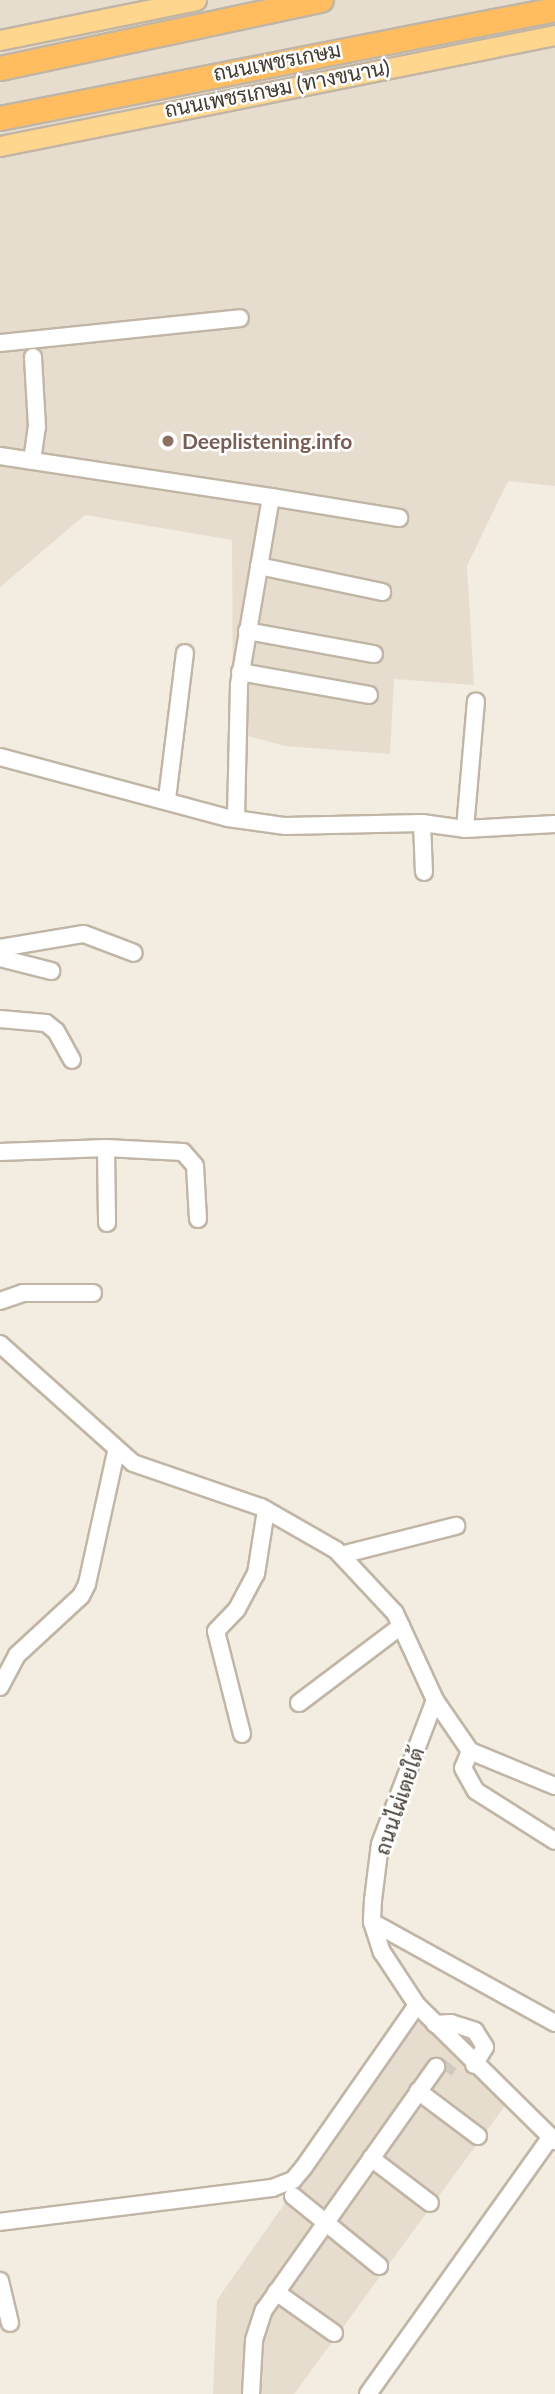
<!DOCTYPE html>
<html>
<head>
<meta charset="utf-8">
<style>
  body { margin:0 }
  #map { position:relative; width:555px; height:2394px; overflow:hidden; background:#f3ece1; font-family:Lato,Sarabun,sans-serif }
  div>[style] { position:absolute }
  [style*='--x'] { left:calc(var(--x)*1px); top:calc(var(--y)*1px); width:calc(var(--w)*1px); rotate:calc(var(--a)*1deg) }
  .residential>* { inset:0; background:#e7ddcf }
  .minor-tunnel>* { height:16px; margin-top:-8px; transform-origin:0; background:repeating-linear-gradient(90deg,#d0c9be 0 16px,transparent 0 24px) }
  .roads { filter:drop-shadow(2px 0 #c1b6a6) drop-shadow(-2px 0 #c1b6a6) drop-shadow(0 2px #c1b6a6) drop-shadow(0 -2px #c1b6a6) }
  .minor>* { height:16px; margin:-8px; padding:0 8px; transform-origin:8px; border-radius:8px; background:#fff }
  .major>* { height:19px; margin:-9.5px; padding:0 9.5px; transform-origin:9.5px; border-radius:9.5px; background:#ffd68e }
  .highway>* { height:23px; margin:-11.5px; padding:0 11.5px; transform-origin:11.5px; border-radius:11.5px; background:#ffbd60 }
  .dots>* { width:19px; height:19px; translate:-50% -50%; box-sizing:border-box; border:4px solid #fff; border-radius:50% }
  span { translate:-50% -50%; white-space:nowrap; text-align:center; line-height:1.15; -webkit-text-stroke:5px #fff; paint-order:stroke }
  .street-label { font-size:21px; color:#443b31 }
  .education-label { font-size:21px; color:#785e54; font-weight:700 }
  .left { translate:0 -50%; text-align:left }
</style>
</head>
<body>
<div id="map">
  <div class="residential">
    <i style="clip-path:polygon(0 0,555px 0,555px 486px,508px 481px,467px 566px,474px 685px,394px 679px,390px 754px,285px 746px,233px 732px,232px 540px,85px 515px,0 587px)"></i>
    <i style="clip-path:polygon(416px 2016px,507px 2103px,294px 2394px,213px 2394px,217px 2300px)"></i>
  </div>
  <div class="minor-tunnel">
    <i style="--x:445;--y:2071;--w:9;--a:-54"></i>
  </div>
  <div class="roads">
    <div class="minor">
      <i style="--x:0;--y:343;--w:241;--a:-5.9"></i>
      <i style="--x:0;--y:456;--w:274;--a:8.6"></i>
      <i style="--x:271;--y:497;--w:191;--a:99.7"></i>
      <i style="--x:239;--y:685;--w:134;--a:91.3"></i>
      <i style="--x:32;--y:461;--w:34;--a:-82"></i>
      <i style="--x:37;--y:427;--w:70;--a:-93.3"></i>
      <i style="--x:271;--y:497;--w:130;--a:9.3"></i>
      <i style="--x:259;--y:566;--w:126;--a:11.9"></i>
      <i style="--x:247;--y:631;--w:129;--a:10.3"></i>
      <i style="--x:240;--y:672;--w:131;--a:10.1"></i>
      <i style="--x:0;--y:757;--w:236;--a:15"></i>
      <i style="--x:228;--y:818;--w:58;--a:8"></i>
      <i style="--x:285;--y:826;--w:137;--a:-1.3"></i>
      <i style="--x:422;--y:823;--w:43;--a:7.9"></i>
      <i style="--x:465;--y:829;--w:90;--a:-3.2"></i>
      <i style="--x:167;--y:799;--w:147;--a:-83"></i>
      <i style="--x:422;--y:823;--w:49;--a:87.7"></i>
      <i style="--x:465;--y:829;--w:128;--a:-85.1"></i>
      <i style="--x:0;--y:948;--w:85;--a:-9.5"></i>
      <i style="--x:84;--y:934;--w:53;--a:20.8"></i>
      <i style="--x:0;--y:958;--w:53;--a:14.3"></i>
      <i style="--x:0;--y:1019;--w:46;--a:5"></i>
      <i style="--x:46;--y:1023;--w:13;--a:39"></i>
      <i style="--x:56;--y:1031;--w:33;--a:61"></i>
      <i style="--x:106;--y:1148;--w:75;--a:89.2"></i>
      <i style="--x:0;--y:1152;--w:106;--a:-2.2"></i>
      <i style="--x:106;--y:1148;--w:77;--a:3"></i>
      <i style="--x:183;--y:1152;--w:18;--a:49"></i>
      <i style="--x:195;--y:1166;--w:53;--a:86.8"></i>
      <i style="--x:0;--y:1301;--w:24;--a:-19"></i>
      <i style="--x:23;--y:1293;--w:70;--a:0"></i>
      <i style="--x:0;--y:1344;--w:178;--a:41.8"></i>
      <i style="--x:133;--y:1463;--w:135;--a:19"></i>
      <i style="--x:261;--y:1507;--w:86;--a:29.8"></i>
      <i style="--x:336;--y:1550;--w:86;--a:46.9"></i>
      <i style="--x:395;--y:1613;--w:96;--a:65.3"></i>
      <i style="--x:435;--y:1700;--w:154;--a:110.9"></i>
      <i style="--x:380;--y:1844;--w:56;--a:97.1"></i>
      <i style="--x:373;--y:1900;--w:22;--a:93"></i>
      <i style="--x:372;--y:1922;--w:32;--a:72"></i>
      <i style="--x:382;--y:1952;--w:64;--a:56.6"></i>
      <i style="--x:417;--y:2005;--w:198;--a:124.9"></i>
      <i style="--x:304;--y:2167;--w:17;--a:130"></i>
      <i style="--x:293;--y:2180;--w:22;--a:159"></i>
      <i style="--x:272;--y:2188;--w:274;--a:172.9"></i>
      <i style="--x:341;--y:1555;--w:119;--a:-14.2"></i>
      <i style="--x:0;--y:1687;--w:36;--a:-62"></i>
      <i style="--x:17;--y:1655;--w:87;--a:-42.7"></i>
      <i style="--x:81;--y:1596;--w:13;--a:-63"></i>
      <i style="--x:87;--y:1584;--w:135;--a:-77.6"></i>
      <i style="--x:435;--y:1700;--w:62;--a:55.5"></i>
      <i style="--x:470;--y:1751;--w:92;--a:22.4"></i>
      <i style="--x:299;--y:1703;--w:128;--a:-37"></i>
      <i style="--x:242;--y:1734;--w:106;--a:-104.2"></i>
      <i style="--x:216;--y:1631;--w:30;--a:-46"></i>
      <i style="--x:237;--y:1609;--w:40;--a:-62"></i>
      <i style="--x:256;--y:1574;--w:65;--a:-81.1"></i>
      <i style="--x:470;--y:1751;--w:18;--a:112"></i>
      <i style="--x:463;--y:1768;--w:26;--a:61"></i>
      <i style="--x:476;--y:1791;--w:93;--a:32.3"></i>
      <i style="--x:372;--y:1922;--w:209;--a:28.9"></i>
      <i style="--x:417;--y:2005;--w:194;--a:44.6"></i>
      <i style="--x:435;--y:2024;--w:16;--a:-4"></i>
      <i style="--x:451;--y:2023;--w:25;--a:18"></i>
      <i style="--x:475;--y:2031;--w:19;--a:58"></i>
      <i style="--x:485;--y:2047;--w:21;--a:121"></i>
      <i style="--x:418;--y:2091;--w:75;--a:36.9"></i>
      <i style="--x:371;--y:2158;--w:74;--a:37.3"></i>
      <i style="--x:293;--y:2196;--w:111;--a:39.1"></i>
      <i style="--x:0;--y:2281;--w:43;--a:76.6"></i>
      <i style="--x:276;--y:2292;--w:71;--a:35.3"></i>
      <i style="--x:251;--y:2394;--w:54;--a:-86.8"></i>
      <i style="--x:254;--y:2340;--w:32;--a:-72"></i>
      <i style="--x:264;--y:2310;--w:298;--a:-54.7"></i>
      <i style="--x:368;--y:2394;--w:314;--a:-54.6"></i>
    </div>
    <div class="major">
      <i style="--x:0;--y:40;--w:200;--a:-11.5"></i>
      <i style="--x:0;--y:146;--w:566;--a:-11.31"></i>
    </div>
    <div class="highway">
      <i style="--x:0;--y:68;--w:328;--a:-12"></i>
      <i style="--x:0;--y:118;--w:566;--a:-11.11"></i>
    </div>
  </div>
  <div class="dots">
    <i style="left:168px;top:441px;background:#8d6e63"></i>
  </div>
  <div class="street-label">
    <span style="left:277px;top:61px;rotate:-11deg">ถนนเพชรเกษม</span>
    <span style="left:277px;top:88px;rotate:-11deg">ถนนเพชรเกษม (ทางขนาน)</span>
    <span style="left:399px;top:1801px;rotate:-71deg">ถนนไผ่เตยใต้</span>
  </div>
  <div class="education-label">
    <span class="left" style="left:182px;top:441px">Deeplistening.info</span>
  </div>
</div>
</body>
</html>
